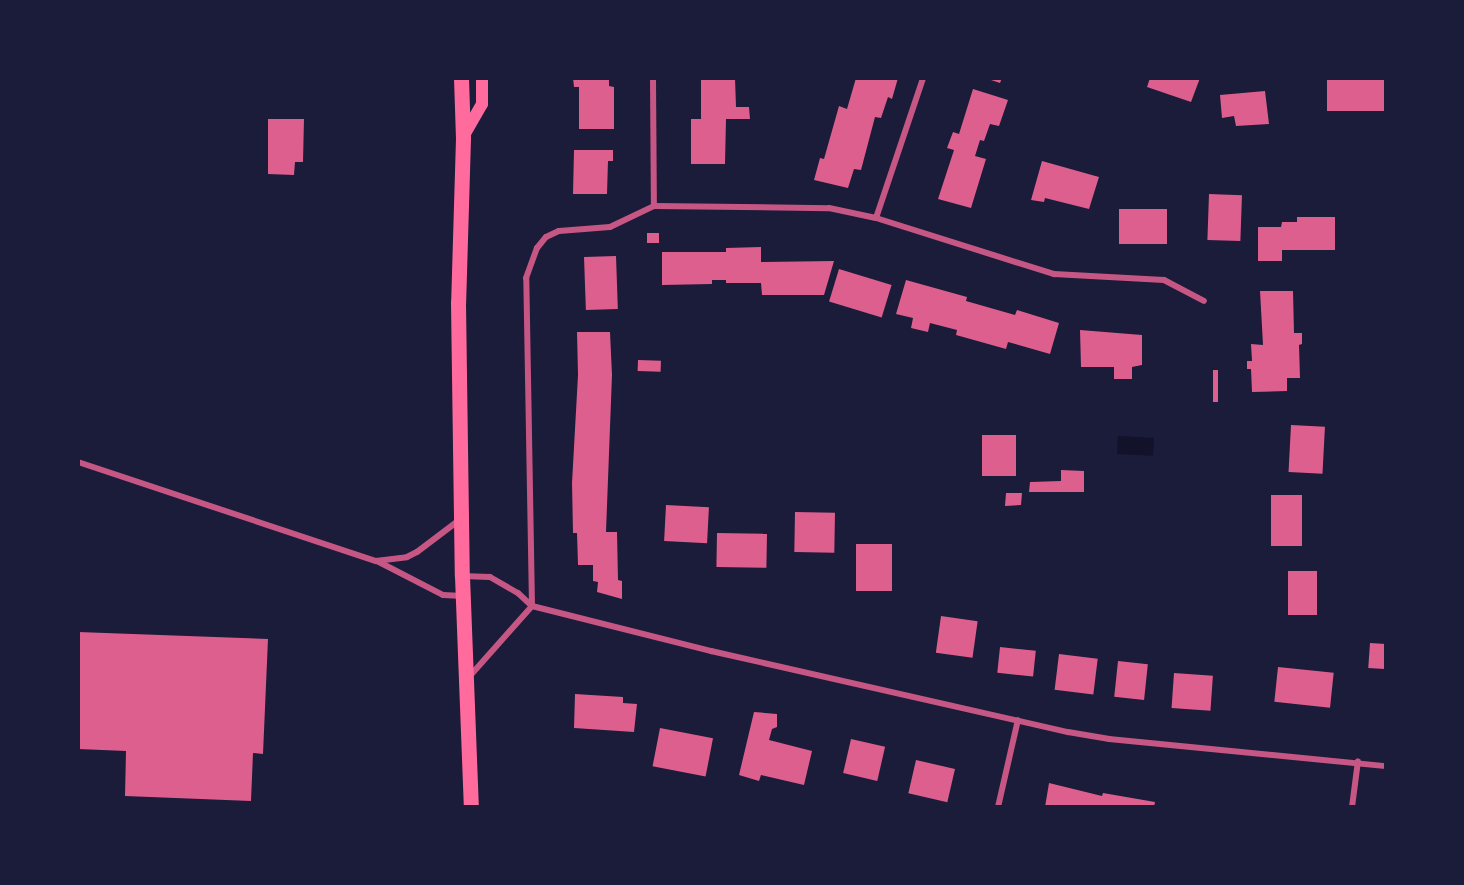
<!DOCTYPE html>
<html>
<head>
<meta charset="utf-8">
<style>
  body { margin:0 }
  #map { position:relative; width:1464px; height:885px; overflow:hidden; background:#1b1b3a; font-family:"PT Sans",sans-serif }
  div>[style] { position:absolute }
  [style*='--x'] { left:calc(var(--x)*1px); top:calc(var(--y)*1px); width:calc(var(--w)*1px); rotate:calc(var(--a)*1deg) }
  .water>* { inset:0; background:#12122b; transform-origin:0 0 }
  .building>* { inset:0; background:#dd5f8e; transform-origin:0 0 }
  .minor>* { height:6px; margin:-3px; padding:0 3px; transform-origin:3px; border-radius:3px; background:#c65784 }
  .secondary>* { height:12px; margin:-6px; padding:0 6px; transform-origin:6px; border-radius:6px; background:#ff6b9d }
  .primary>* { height:15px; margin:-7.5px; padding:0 7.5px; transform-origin:7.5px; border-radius:7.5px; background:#ff6b9d }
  span { translate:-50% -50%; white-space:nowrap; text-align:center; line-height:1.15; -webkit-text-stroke:4.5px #1b1b3a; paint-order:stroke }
  .frame { position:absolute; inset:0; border:80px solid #1b1b3a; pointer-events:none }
</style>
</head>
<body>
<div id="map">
  <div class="water">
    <i style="left:1118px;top:436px;width:36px;height:18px;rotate:3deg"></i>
  </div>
  <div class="building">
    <i style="clip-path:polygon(573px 78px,609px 78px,609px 86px,614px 87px,614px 129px,579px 129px,579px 87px,574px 87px)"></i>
    <i style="clip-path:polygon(701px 78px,735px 78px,736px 107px,749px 107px,750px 119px,726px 119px,725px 164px,691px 164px,691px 119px,701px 119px)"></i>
    <i style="clip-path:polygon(856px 78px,898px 78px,892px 99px,888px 97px,881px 118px,875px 117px,861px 170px,854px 169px,848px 188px,814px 180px,820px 158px,824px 159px,839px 106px,847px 109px)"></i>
    <i style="clip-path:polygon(985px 78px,1002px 78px,1000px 83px)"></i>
    <i style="clip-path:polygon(1150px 78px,1200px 78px,1191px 102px,1147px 87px)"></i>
    <i style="left:1386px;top:78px;width:33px;height:59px;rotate:90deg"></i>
    <i style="clip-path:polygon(973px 89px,1008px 100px,999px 126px,990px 124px,984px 141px,980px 140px,975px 156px,986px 159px,971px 208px,938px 199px,954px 150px,947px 148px,953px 132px,959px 134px)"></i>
    <i style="clip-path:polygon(1265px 91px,1269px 124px,1236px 126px,1234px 116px,1222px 118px,1220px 95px)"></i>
    <i style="clip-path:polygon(268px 119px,304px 119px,303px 162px,295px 162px,294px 175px,268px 174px)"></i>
    <i style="clip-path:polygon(574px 150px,613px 150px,613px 161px,608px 161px,607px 194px,573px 194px)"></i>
    <i style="clip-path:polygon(1042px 161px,1099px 177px,1089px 209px,1045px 198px,1044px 202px,1031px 200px)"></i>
    <i style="left:1209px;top:194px;width:33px;height:46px;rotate:2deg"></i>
    <i style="left:1119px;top:209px;width:48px;height:35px"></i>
    <i style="clip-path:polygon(1297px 217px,1335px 217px,1335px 250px,1282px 250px,1282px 261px,1258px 261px,1258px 227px,1281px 227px,1282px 222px,1297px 222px)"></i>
    <i style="left:647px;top:233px;width:12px;height:10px"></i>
    <i style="clip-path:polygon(761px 247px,761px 262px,834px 261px,824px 295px,762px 295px,761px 283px,726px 283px,726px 280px,712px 280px,712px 284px,662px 285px,662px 252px,726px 252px,726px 248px)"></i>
    <i style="left:616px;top:256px;width:53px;height:32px;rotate:88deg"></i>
    <i style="left:839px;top:269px;width:55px;height:34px;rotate:17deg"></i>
    <i style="clip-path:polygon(906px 280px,967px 297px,966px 301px,1015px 315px,1017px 310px,1059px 323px,1050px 354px,1008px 342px,1006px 349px,956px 335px,957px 330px,930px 323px,928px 332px,911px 328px,913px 318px,896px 314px)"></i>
    <i style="clip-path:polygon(1260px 291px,1293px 291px,1294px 333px,1302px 333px,1302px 344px,1299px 345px,1300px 378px,1287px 378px,1287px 391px,1252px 392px,1251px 369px,1247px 369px,1247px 361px,1252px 361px,1251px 344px,1263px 345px)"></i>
    <i style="clip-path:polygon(1080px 330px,1142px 335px,1142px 365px,1132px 367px,1132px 379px,1114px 379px,1114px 367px,1081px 367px)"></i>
    <i style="clip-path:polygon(577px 332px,610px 332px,612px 375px,606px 532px,617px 532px,618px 580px,622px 581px,622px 599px,597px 592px,598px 582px,593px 581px,593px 565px,578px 565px,577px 533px,573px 533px,572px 483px,578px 375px)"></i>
    <i style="left:638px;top:360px;width:23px;height:11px;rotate:2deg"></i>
    <i style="left:1213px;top:370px;width:5px;height:32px"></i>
    <i style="left:1291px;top:425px;width:34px;height:47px;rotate:3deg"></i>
    <i style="left:1016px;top:435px;width:41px;height:34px;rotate:90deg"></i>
    <i style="clip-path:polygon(1061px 470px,1084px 471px,1084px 492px,1029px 492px,1030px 482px,1061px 481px)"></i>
    <i style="clip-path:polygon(1006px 493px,1022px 493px,1021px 505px,1005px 506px)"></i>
    <i style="left:1271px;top:495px;width:31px;height:51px"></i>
    <i style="left:666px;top:505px;width:43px;height:36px;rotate:3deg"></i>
    <i style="left:795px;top:512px;width:40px;height:40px;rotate:1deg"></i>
    <i style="left:717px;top:533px;width:50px;height:34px;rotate:1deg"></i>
    <i style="left:856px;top:544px;width:36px;height:47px"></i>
    <i style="left:1317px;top:571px;width:44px;height:29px;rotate:90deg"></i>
    <i style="left:941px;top:616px;width:37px;height:37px;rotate:8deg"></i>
    <i style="clip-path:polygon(78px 632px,268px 639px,263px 754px,253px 753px,251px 801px,125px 796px,126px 751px,78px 749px)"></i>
    <i style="left:1370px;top:643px;width:16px;height:25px;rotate:4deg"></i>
    <i style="left:1000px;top:647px;width:36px;height:26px;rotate:6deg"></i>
    <i style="left:1059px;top:654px;width:39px;height:36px;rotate:7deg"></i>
    <i style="left:1118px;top:661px;width:30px;height:36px;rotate:6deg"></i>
    <i style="left:1278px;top:667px;width:56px;height:35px;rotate:6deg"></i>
    <i style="left:1174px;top:673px;width:39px;height:35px;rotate:4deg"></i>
    <i style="clip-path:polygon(575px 694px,623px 697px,623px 703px,637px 704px,634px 732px,574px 728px)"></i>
    <i style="clip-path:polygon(754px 712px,777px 714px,777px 727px,772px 729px,769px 740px,812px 751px,804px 785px,761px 775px,759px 781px,739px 775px)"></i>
    <i style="left:660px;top:728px;width:54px;height:39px;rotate:11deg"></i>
    <i style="left:851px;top:739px;width:35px;height:35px;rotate:13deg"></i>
    <i style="left:916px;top:760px;width:40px;height:34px;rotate:13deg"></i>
    <i style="clip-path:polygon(1049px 783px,1102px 796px,1103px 793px,1155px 802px,1154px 807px,1045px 807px)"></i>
  </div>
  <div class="minor">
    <i style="--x:653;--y:78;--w:128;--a:89.6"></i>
    <i style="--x:876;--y:218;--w:187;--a:17.5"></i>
    <i style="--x:1054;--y:274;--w:110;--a:3.1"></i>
    <i style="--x:1164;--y:280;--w:45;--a:27.7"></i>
    <i style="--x:78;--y:462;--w:314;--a:18.4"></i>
    <i style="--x:376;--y:561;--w:31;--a:-7"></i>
    <i style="--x:407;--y:557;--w:11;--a:-27"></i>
    <i style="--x:417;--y:552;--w:51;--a:-37.1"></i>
    <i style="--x:377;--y:561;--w:74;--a:27.3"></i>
    <i style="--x:443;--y:595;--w:20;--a:3"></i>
    <i style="--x:462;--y:576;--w:28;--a:2"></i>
    <i style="--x:490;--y:577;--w:32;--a:30"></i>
    <i style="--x:518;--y:593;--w:19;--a:43"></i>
    <i style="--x:532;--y:606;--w:185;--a:14.1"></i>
    <i style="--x:711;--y:651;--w:366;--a:12.8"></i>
    <i style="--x:1068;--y:732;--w:42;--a:9.7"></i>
    <i style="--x:1109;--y:739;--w:278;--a:5.6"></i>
    <i style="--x:532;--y:606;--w:328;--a:-91"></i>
    <i style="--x:526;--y:278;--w:32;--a:-70"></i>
    <i style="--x:537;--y:248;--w:14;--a:-51"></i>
    <i style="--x:546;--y:237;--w:14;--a:-25"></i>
    <i style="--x:559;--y:231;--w:51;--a:-4.5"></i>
    <i style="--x:610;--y:227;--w:49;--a:-25.5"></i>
    <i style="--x:654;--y:206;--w:175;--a:0.7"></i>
    <i style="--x:829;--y:208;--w:48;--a:12"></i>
    <i style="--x:876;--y:218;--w:148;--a:-71.4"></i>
    <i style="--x:469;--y:677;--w:95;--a:-48.4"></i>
    <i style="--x:998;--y:807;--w:89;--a:-77.1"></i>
    <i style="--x:1352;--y:807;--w:46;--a:-82.6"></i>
  </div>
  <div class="secondary">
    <i style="--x:463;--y:137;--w:38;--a:-60"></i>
    <i style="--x:482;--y:104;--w:26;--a:-90"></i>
  </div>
  <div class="primary">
    <i style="--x:461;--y:78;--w:60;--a:88.1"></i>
    <i style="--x:463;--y:138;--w:165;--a:91.7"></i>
    <i style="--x:458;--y:303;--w:273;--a:89.2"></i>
    <i style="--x:462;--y:576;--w:231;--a:87.8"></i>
  </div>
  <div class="frame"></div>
</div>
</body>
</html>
